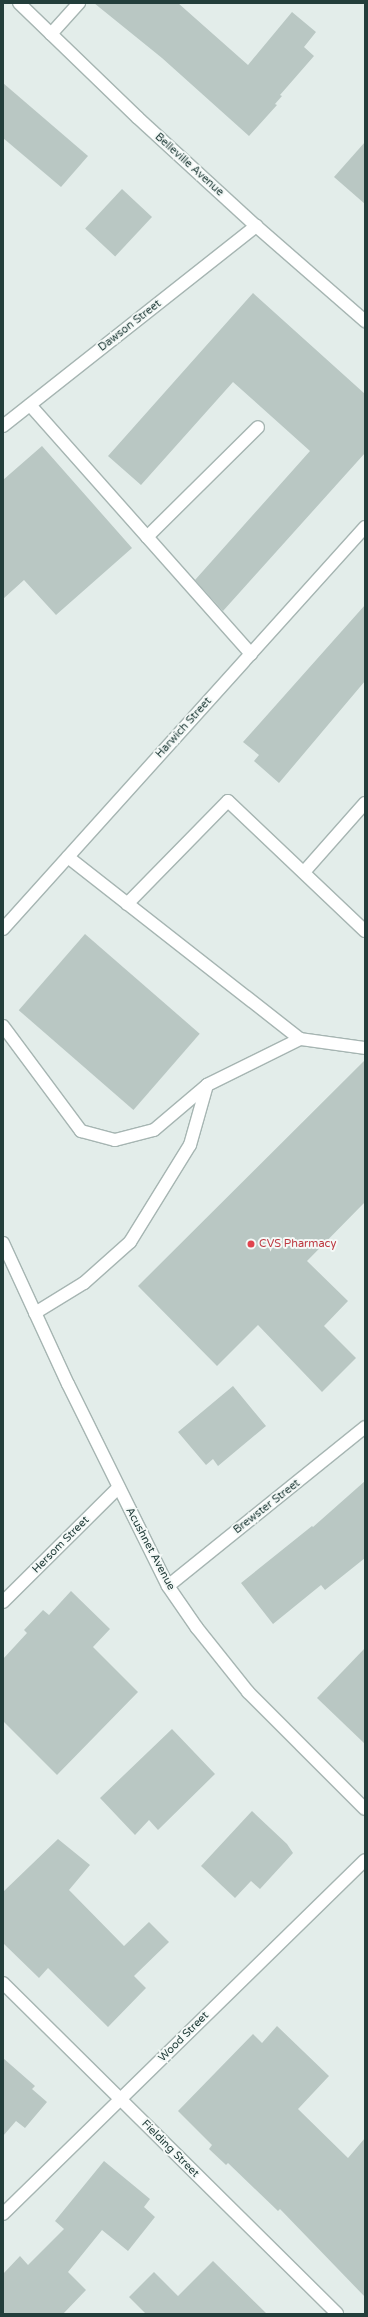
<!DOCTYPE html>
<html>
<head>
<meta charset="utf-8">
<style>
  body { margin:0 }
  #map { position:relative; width:368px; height:2317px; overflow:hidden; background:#e3edea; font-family:"Varela Round",sans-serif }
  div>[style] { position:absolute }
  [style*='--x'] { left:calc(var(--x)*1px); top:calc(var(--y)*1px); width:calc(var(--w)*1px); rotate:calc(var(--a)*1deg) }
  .building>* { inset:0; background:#b9c7c3; transform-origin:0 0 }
  .roads { filter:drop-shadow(1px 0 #a6b5b2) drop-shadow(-1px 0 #a6b5b2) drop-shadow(0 1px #a6b5b2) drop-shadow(0 -1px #a6b5b2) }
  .service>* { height:12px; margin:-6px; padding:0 6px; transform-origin:6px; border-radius:6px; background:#fff }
  .minor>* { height:12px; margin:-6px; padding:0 6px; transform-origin:6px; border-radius:6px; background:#fff }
  .tertiary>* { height:12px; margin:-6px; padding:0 6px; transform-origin:6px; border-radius:6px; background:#fff }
  .secondary>* { height:12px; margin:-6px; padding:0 6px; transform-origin:6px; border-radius:6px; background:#fff }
  .dots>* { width:11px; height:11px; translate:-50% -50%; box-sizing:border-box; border:2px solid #f4f9f7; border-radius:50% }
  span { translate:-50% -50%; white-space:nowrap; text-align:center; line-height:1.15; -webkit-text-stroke:4px #f4f9f7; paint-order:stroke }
  .street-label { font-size:11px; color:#233e3b }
  .health-label { font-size:11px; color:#be3a42 }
  .left { translate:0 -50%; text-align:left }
  .frame { position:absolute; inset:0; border:4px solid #233e3b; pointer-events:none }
</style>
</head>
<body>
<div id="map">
  <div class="building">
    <i style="clip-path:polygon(94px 3px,178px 3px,248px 65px,292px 12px,316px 32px,304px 47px,314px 56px,280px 95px,282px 96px,275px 104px,277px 105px,249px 136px,162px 58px)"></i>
    <i style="clip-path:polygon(3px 83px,88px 156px,61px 187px,3px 138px)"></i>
    <i style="clip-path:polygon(365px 142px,365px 204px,334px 177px)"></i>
    <i style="left:122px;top:189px;width:41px;height:54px;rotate:43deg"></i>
    <i style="clip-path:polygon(253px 293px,365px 394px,365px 453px,223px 611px,195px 580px,310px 451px,233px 382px,141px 485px,108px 456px)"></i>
    <i style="clip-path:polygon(42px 446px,132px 548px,56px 615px,24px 580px,3px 599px,3px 480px)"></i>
    <i style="clip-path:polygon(365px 605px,365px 681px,279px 783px,254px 761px,259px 755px,243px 742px)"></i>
    <i style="left:85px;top:934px;width:152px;height:101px;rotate:41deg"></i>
    <i style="clip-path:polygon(365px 1060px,365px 1202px,307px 1261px,348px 1301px,324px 1326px,356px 1358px,322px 1392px,258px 1325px,217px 1366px,138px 1286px)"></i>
    <i style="clip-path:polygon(233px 1386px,266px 1426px,218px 1466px,213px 1459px,206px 1465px,178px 1432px)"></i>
    <i style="clip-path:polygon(365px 1481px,365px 1558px,325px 1590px,321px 1585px,273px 1624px,241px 1583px,312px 1526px,313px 1527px)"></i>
    <i style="clip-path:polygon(71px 1591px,110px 1629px,93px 1647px,138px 1692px,57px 1775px,3px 1721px,3px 1659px,27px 1633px,24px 1630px,43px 1610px,49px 1615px)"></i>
    <i style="clip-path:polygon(365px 1648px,365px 1744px,317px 1698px)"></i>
    <i style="clip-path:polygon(172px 1729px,215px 1774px,158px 1830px,149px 1820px,135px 1835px,100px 1798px)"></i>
    <i style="clip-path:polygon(252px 1811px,287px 1844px,293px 1853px,260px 1889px,251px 1881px,235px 1898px,201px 1866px)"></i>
    <i style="clip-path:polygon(58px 1839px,90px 1865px,69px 1890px,124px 1946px,149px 1922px,169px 1942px,134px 1976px,146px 1988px,108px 2027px,48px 1968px,39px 1978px,3px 1943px,3px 1892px)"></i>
    <i style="clip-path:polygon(277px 2026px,329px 2076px,298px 2109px,348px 2158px,365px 2138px,365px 2297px,280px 2209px,278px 2211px,228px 2163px,226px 2165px,209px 2149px,212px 2145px,178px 2111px,253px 2034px,262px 2043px)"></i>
    <i style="clip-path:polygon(3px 2058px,35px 2086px,32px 2089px,47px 2102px,25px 2128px,16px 2121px,3px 2136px)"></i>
    <i style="clip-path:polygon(104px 2161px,150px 2199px,144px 2207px,155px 2217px,128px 2251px,102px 2230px,68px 2272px,86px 2290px,63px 2314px,3px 2314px,3px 2274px,20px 2256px,28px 2265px,64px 2229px,55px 2221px)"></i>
    <i style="clip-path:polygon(213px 2261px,267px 2314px,146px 2314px,129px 2297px,154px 2272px,178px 2296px)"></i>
  </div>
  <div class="roads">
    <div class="service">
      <i style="--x:30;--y:405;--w:333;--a:48.4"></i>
      <i style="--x:147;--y:537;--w:156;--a:-44.7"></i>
      <i style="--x:304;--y:872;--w:92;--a:-48.5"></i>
      <i style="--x:127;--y:904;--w:144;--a:-45.6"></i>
      <i style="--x:228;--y:801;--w:189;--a:43.5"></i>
      <i style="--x:3;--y:1026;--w:131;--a:53.4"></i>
      <i style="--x:81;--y:1131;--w:35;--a:15"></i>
      <i style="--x:115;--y:1140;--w:40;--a:-14.4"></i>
      <i style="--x:154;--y:1130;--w:70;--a:-40.3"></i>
      <i style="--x:207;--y:1085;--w:104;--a:-26.3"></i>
      <i style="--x:300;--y:1039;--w:295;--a:-141.9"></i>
      <i style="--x:300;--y:1039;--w:66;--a:7.9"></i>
      <i style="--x:35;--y:1313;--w:57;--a:-31.5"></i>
      <i style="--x:84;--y:1283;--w:62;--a:-41.7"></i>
      <i style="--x:130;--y:1242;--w:114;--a:-58.3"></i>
      <i style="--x:190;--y:1145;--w:62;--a:-74.2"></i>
    </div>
    <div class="minor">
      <i style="--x:51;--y:34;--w:42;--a:-47.9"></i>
      <i style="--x:3;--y:426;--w:323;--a:-38.3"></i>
      <i style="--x:3;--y:929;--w:541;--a:-48"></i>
      <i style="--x:168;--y:1586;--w:253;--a:-38.9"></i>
      <i style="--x:3;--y:1602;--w:163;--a:-44.8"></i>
      <i style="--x:3;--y:1983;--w:470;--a:44.7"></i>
    </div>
    <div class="tertiary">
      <i style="--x:3;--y:2214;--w:506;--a:-44.36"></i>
    </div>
    <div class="secondary">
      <i style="--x:19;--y:3;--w:165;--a:44"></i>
      <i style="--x:138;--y:118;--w:160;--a:42.5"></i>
      <i style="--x:256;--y:226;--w:145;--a:41.1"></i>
      <i style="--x:3;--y:1243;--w:155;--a:65.3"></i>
      <i style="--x:68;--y:1384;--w:225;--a:63.7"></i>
      <i style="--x:168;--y:1586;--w:51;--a:55.4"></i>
      <i style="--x:197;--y:1628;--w:82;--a:51.4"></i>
      <i style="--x:248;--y:1692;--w:165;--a:45"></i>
    </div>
  </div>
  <div class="dots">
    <i style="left:251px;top:1244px;background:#e0444e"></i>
  </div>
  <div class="street-label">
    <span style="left:189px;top:165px;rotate:42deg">Belleville Avenue</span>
    <span style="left:130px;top:326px;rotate:-38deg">Dawson Street</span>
    <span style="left:184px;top:728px;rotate:-48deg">Harwich Street</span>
    <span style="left:267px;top:1507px;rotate:-38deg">Brewster Street</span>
    <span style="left:61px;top:1545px;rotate:-45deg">Hersom Street</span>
    <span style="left:150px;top:1549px;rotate:62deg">Acushnet Avenue</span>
    <span style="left:184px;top:2037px;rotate:-45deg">Wood Street</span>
    <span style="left:170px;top:2149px;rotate:45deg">Fielding Street</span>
  </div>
  <div class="health-label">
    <span class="left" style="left:259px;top:1244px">CVS Pharmacy</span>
  </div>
  <div class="frame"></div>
</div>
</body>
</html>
